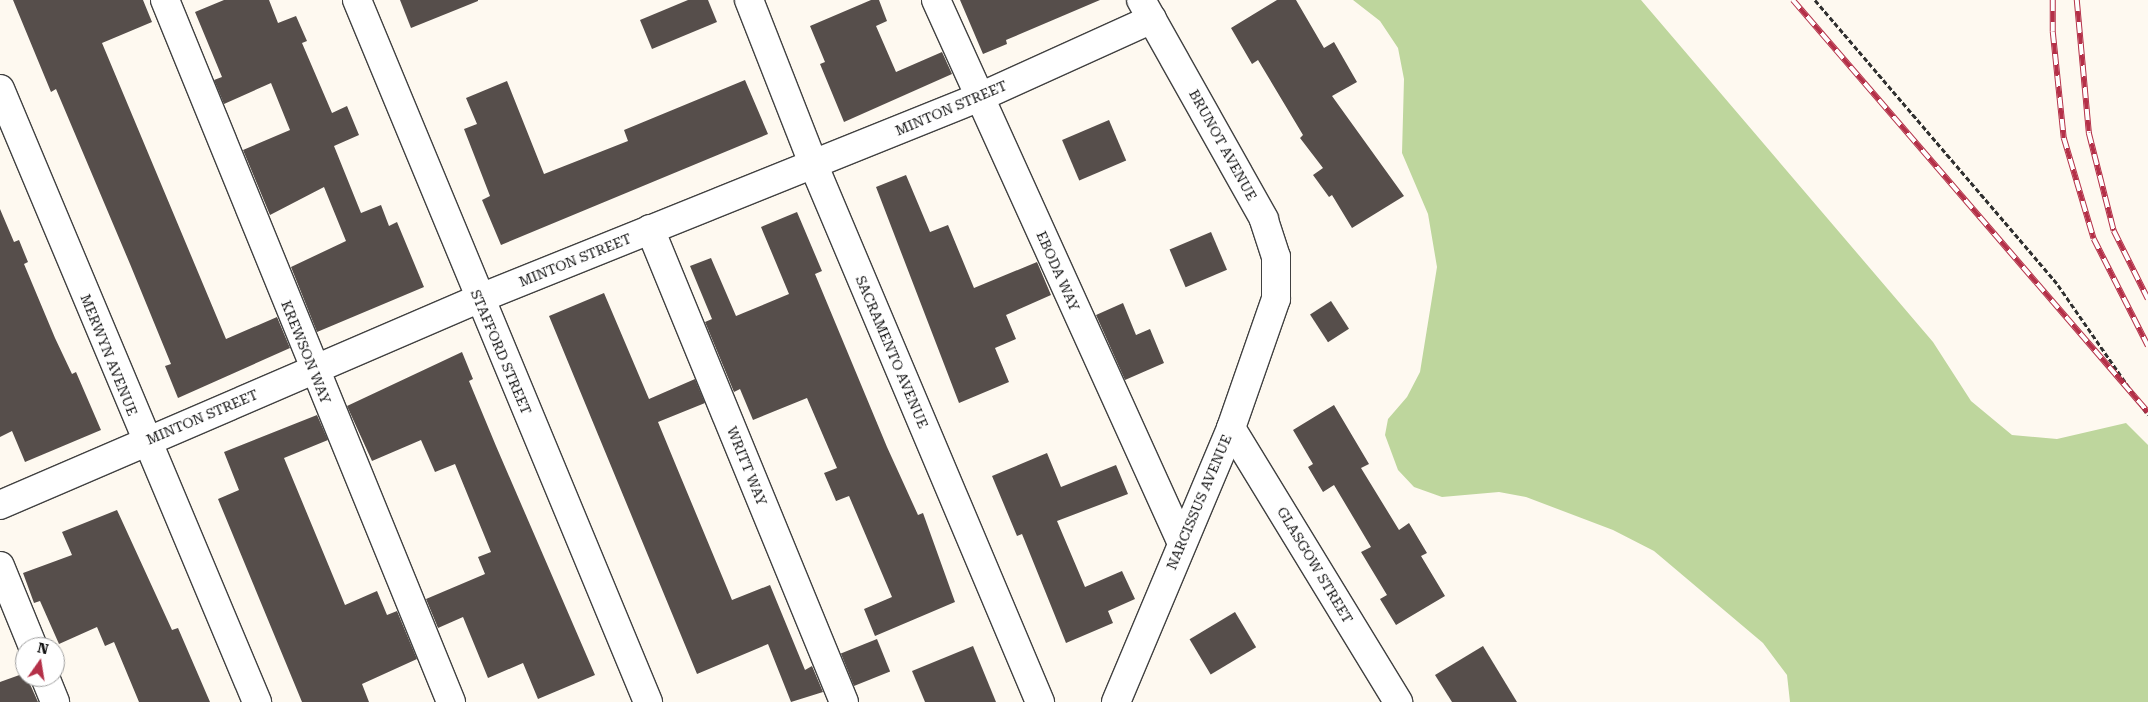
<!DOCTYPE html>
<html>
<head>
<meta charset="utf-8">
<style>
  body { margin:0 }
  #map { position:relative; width:2148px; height:702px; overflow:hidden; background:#fef9f0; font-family:"Roboto Serif",serif }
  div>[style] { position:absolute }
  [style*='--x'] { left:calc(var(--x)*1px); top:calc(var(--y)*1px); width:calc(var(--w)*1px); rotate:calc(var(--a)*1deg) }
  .forest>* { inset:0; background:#bed69d }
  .building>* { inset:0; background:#564e4b; transform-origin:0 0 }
  .path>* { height:3px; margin-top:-1.5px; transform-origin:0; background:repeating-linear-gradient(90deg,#303030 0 5px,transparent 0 7.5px) }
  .roads { filter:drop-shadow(1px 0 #414141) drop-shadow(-1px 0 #414141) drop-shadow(0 1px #414141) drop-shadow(0 -1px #414141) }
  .minor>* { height:28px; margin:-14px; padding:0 14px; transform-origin:14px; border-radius:14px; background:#fff }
  .rail>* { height:5.5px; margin-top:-2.75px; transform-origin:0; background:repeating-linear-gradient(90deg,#fff 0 11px,#b43048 0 22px); box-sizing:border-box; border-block:1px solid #b43048 }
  span { translate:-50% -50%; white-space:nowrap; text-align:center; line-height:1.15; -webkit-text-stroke:5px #fff; paint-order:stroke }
  .street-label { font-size:14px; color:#0e0e0e }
  .north { position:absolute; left:15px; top:637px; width:50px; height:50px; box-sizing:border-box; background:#fff; border:1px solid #9f9f9f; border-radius:50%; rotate:13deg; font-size:14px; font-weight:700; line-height:20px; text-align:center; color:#0e0e0e }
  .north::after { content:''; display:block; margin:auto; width:18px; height:22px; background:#b43048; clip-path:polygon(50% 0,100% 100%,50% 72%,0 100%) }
</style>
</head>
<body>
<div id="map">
  <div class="forest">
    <i style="clip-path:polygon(1353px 0,1641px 0,1933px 342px,1971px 401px,2012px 435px,2057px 439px,2126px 423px,2148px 445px,2148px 702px,1790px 702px,1787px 675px,1763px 643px,1654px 551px,1613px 530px,1526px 497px,1499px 492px,1442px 497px,1414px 487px,1398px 470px,1385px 435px,1388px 419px,1407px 397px,1420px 372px,1437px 267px,1428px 214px,1402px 153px,1404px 79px,1398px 48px,1380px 21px)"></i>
  </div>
  <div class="building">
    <i style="clip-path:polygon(13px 0,143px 0,152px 22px,102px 43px,226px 339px,277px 317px,290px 348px,178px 398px,165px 366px,171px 364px,130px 264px,56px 89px,51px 92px)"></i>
    <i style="clip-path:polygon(224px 0,269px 0,278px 23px,296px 16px,307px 41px,302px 43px,332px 113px,347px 106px,359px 135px,334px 146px,361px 213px,381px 205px,389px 226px,397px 222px,424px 287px,317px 332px,291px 267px,346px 241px,324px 187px,270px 215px,243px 150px,290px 130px,271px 83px,224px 104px,214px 80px,222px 77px,195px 12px)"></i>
    <i style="clip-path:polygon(400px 0,478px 0,478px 1px,411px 28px)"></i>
    <i style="clip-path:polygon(688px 0,708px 0,717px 22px,652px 49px,640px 20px)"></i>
    <i style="clip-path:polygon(871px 0,879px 0,887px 21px,876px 26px,896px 72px,942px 52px,952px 74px,844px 122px,820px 64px,825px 62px,810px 26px)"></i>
    <i style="clip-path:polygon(960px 0,1100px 0,1006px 40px,1007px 44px,983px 54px)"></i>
    <i style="clip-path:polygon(1277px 0,1296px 0,1324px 48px,1334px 42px,1357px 82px,1332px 96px,1404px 196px,1352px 228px,1332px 195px,1329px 197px,1313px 175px,1323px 168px,1300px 138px,1303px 135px,1258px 60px,1252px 64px,1231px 28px)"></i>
    <i style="clip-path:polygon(745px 80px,768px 134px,501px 245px,482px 200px,490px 196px,464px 129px,477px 124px,466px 98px,507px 81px,544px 174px,628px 141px,624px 130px)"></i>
    <i style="left:1109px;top:120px;width:44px;height:51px;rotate:67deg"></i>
    <i style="clip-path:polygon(906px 175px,930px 232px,948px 225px,974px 288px,1037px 262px,1051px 295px,1006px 315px,1016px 339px,995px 348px,1009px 382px,959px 403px,876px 187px)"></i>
    <i style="clip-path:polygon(0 209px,14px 242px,19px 240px,28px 262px,24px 264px,55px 338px,72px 374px,76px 372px,101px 430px,25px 462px,12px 431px,0 437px)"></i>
    <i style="clip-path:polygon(797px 212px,822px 271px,815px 274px,887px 447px,918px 515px,923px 513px,955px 602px,875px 636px,864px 609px,892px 597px,849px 496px,836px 501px,824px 473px,837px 468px,807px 398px,753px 420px,740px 389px,734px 392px,705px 322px,712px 319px,690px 266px,711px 258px,736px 316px,789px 294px,761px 227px)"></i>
    <i style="left:1211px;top:232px;width:41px;height:45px;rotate:67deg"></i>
    <i style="clip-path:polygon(604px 293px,649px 399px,695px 379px,705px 403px,658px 422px,677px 468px,732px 600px,770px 585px,805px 670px,812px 666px,823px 692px,791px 702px,768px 644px,697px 674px,549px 316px)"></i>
    <i style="left:1331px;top:301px;width:33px;height:25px;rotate:57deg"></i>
    <i style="clip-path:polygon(1123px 303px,1136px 335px,1150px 329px,1164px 363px,1125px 380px,1096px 315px)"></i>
    <i style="clip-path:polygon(462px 352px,473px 379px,469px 381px,496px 446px,595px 675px,538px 699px,523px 663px,488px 678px,463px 617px,438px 628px,426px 599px,485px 574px,478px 557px,491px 552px,455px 464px,435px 472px,421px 440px,372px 461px,347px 406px)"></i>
    <i style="clip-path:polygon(1334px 405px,1369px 464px,1361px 468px,1399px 530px,1409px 523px,1427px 553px,1421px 556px,1445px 596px,1396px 625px,1380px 599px,1387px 595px,1361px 552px,1371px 547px,1334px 485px,1323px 492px,1308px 467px,1313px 464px,1293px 430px)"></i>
    <i style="clip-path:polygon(317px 415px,328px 440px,284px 458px,345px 605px,377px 591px,387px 615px,397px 611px,417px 659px,362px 684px,369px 702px,302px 702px,218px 499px,239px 490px,224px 452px)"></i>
    <i style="clip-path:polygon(1047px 453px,1061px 487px,1116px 465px,1128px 494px,1057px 521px,1085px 587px,1122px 571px,1135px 599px,1108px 611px,1113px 623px,1066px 643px,1022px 534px,1017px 536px,992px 476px)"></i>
    <i style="clip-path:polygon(117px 510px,172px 630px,178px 628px,210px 702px,139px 702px,114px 642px,105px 646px,97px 627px,59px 644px,40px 601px,34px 603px,23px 573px,72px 555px,62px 532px)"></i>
    <i style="left:1235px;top:612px;width:41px;height:53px;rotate:59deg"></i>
    <i style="left:877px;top:639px;width:35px;height:39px;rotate:68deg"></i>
    <i style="clip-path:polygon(973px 646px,996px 702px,925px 702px,912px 671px)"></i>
    <i style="clip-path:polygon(1483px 646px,1517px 702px,1452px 702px,1435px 675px)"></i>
    <i style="clip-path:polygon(25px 673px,38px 702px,0 702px,0 682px)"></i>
  </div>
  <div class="path">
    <i style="--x:1815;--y:0;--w:375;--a:49.5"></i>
    <i style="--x:2058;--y:285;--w:158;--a:55.3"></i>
  </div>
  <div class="roads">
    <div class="minor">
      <i style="--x:165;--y:0;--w:758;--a:67.83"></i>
      <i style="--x:357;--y:0;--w:760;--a:67.48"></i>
      <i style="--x:749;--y:0;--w:178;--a:68.6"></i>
      <i style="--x:814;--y:166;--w:582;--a:67.14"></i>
      <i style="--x:936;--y:0;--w:594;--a:65.64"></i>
      <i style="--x:0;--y:89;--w:665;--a:67.25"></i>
      <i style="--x:650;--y:229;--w:511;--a:67.7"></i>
      <i style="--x:1231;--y:428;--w:321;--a:58.6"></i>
      <i style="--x:0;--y:505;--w:520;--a:-23.31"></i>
      <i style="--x:478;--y:299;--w:541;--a:-21.92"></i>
      <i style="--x:980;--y:97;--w:189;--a:-24.4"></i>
      <i style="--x:0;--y:566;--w:87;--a:67.8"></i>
      <i style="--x:45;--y:677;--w:27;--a:68"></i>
      <i style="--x:1116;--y:702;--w:297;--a:-67.2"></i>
      <i style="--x:1231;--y:428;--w:137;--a:-70.8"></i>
      <i style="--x:1276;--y:299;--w:42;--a:-90"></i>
      <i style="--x:1276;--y:257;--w:40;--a:-108"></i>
      <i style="--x:1264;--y:219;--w:251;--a:-119.3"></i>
    </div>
  </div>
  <div class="rail">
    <i style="--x:1793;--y:0;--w:544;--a:49.25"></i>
    <i style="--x:2053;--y:0;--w:32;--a:90"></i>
    <i style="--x:2053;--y:32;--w:107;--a:84.1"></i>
    <i style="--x:2064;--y:138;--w:105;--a:73.5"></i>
    <i style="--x:2094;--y:239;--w:120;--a:63.2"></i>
    <i style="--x:2077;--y:0;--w:134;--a:84.8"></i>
    <i style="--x:2089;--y:133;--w:101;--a:75.7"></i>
    <i style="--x:2114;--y:231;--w:76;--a:63.4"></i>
  </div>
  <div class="street-label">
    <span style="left:951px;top:108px;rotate:-23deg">MINTON STREET</span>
    <span style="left:1223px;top:145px;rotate:61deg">BRUNOT AVENUE</span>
    <span style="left:575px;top:260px;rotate:-22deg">MINTON STREET</span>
    <span style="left:1058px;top:271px;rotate:66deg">EBODA WAY</span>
    <span style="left:306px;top:352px;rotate:68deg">KREWSON WAY</span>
    <span style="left:501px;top:352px;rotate:67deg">STAFFORD STREET</span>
    <span style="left:892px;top:352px;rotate:67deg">SACRAMENTO AVENUE</span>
    <span style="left:109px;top:355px;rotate:68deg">MERWYN AVENUE</span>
    <span style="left:202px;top:417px;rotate:-23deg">MINTON STREET</span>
    <span style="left:747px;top:466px;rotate:68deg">WRITT WAY</span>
    <span style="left:1199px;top:502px;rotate:-67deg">NARCISSUS AVENUE</span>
    <span style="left:1315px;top:565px;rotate:59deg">GLASGOW STREET</span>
  </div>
  <div class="north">N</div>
</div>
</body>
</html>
